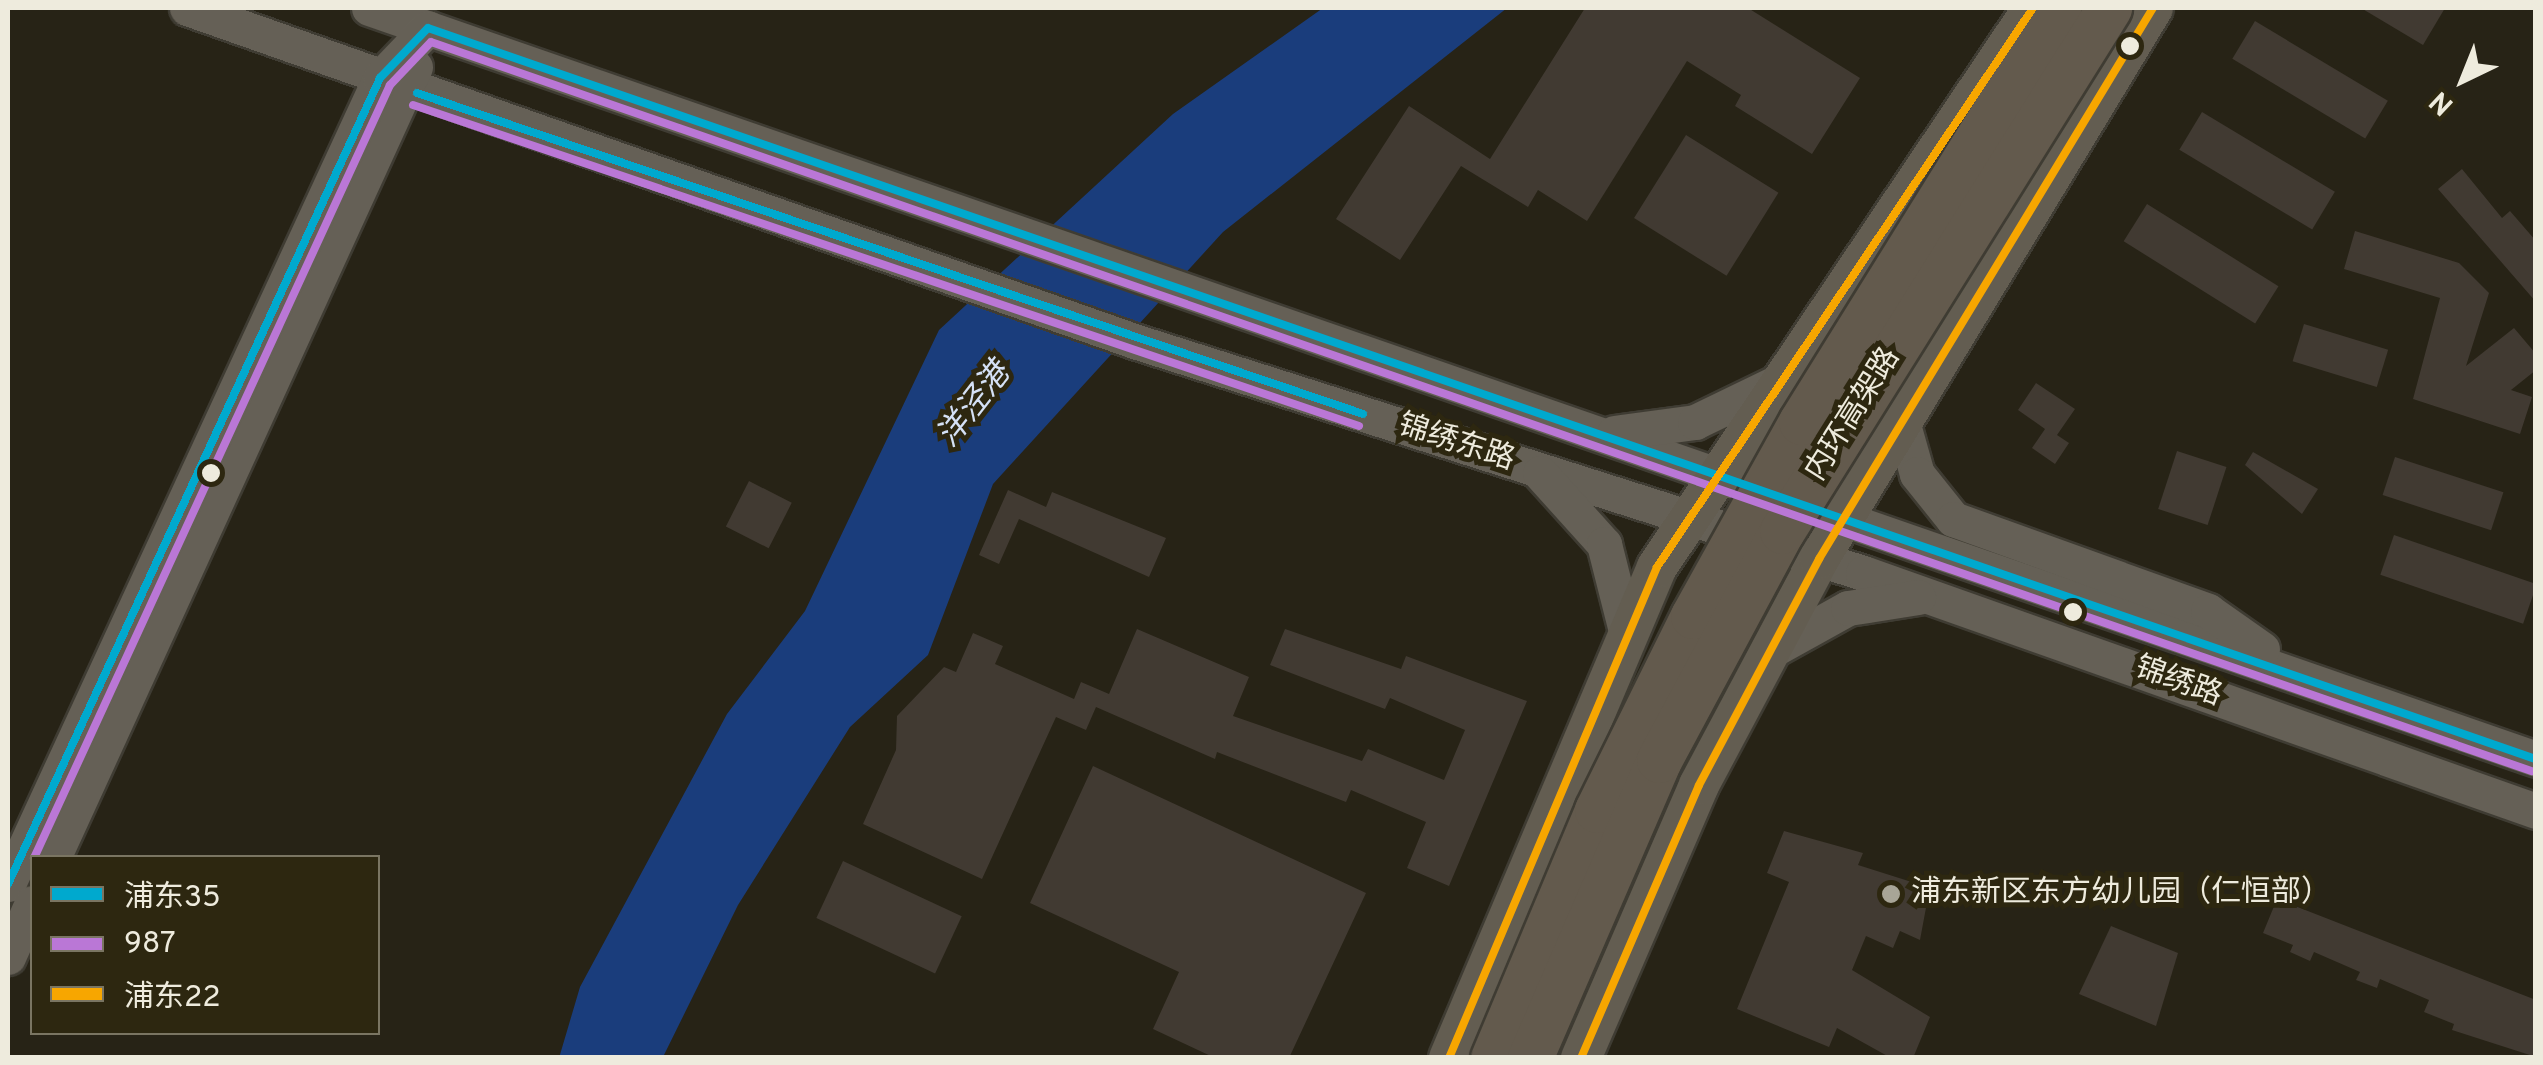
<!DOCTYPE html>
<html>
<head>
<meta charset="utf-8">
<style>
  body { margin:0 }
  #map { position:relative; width:2543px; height:1065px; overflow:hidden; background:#272316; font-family:Overpass,"Noto Sans SC",sans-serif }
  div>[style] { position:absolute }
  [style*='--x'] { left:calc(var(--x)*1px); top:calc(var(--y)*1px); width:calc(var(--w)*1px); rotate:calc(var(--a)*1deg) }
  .water>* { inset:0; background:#1a3d7c }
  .building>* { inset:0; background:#413a32; transform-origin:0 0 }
  .roads { filter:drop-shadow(2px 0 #3f3c33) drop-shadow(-2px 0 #3f3c33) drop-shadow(0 2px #3f3c33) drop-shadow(0 -2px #3f3c33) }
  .secondary>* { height:35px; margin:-17.5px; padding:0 17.5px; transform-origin:17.5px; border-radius:17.5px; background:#656056 }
  .primary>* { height:40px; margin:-20px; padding:0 20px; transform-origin:20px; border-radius:20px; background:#635d51 }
  .bridges { filter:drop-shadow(2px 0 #3f3c33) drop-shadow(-2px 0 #3f3c33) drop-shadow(0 2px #3f3c33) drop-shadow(0 -2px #3f3c33) }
  .highway-bridge>* { height:45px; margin:-22.5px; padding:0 22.5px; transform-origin:22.5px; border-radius:22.5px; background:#635a4d }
  .bus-1>* { height:8px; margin:-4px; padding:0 4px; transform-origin:4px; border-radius:4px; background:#00a9ce }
  .bus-2>* { height:8px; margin:-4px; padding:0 4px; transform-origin:4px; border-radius:4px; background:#ba77d6 }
  .bus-3>* { height:8px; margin:-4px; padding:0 4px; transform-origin:4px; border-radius:4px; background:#f7a600 }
  .dots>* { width:28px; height:28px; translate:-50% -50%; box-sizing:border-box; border:5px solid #2d2710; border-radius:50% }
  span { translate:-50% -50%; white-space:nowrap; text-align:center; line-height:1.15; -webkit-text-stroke:10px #2d2710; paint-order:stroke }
  .street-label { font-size:30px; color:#eeebdd }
  .poi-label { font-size:30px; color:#eeebdd }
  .left { translate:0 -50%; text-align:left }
  .water-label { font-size:32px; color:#d5e1f6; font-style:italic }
  .frame { position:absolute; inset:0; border:10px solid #eeebdd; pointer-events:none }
  .legend { position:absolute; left:30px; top:855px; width:350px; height:180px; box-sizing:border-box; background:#2d2710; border:2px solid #7a7562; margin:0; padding:12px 18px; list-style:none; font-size:30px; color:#eeebdd }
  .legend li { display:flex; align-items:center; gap:20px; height:50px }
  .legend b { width:50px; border:2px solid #7a7562 }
  .north { position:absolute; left:2413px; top:30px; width:100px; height:100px; -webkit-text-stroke:8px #2d2710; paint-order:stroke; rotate:223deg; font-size:28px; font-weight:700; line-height:40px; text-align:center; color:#eeebdd }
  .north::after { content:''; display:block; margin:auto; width:35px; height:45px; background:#eeebdd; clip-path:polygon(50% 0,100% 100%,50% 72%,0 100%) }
</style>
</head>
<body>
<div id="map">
  <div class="water">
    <i style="clip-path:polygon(1323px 8px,1507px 8px,1223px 232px,993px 484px,928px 655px,850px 727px,738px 905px,663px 1057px,559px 1058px,580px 987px,727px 714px,805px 611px,939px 330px,1173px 114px)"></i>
  </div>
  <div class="building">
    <i style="clip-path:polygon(1585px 8px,1748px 8px,1860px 78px,1812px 154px,1735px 106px,1741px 95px,1687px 61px,1587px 221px,1538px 190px,1528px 207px,1461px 166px,1400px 260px,1336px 219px,1409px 106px,1490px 159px)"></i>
    <i style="clip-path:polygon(2361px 8px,2445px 8px,2423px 45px)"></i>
    <i style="left:2255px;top:21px;width:155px;height:44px;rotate:31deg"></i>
    <i style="left:2202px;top:112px;width:155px;height:44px;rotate:31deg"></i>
    <i style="left:1686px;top:135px;width:109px;height:98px;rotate:32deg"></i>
    <i style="clip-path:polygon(2462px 169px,2502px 218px,2510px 211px,2536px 241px,2536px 302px,2438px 189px)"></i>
    <i style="left:2147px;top:204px;width:155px;height:44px;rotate:32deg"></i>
    <i style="clip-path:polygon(2355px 231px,2459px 263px,2489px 293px,2466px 366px,2514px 328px,2536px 354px,2536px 370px,2511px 390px,2532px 397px,2520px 434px,2413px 399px,2440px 298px,2344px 269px)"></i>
    <i style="left:2304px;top:324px;width:88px;height:39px;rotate:17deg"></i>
    <i style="clip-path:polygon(2036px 383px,2075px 409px,2057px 435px,2069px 443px,2055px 464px,2032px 448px,2045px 429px,2018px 410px)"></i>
    <i style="left:2177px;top:451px;width:52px;height:61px;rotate:18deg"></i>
    <i style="clip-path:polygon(2253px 452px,2318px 489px,2302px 514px,2245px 465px)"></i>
    <i style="left:2395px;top:457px;width:114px;height:40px;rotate:18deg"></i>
    <i style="left:749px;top:481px;width:48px;height:51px;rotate:27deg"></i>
    <i style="clip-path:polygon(1008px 490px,1046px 507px,1052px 492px,1166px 538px,1149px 577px,1019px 519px,999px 564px,979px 555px)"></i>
    <i style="left:2394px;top:535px;width:151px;height:42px;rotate:19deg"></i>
    <i style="clip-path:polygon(1137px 629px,1249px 677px,1233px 716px,1362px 761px,1368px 749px,1444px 780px,1465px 730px,1390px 698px,1385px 709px,1270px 665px,1285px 629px,1401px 669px,1406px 656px,1527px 701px,1449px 886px,1407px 868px,1426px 822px,1351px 790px,1346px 802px,1217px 752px,1215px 759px,1096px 707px,1086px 730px,1056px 717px,982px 879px,863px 824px,896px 750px,897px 716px,944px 667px,956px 672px,973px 633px,1003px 646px,995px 664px,1074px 699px,1081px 682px,1109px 694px)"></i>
    <i style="clip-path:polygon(1093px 766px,1366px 893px,1289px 1058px,1215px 1058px,1153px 1029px,1179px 972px,1030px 903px)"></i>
    <i style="clip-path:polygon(1784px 831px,1863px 853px,1858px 865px,1918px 884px,1928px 897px,1920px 940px,1900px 931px,1893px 948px,1866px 936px,1852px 970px,1930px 1017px,1913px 1058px,1891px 1058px,1837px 1028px,1829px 1047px,1737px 1009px,1789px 882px,1767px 873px)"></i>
    <i style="left:843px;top:861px;width:131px;height:63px;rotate:25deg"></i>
    <i style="clip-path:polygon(2277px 899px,2536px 1000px,2536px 1057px,2452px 1030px,2454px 1024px,2424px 1012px,2429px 1000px,2380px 979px,2377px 988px,2356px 980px,2360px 972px,2314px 952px,2310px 961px,2290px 952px,2293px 945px,2263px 933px)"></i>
    <i style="clip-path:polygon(2111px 926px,2178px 953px,2156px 1026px,2079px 994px)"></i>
  </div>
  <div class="roads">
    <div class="secondary">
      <i style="--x:187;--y:8;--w:1004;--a:19.37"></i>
      <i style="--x:1134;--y:341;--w:765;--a:17.65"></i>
      <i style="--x:1863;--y:573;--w:714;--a:19.48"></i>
      <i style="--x:369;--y:8;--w:2293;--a:19.11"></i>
      <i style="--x:1902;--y:421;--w:55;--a:74.2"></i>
      <i style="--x:1917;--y:474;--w:58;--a:51.3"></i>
      <i style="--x:1953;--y:519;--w:271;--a:19.8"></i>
      <i style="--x:2208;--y:611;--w:66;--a:35.1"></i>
      <i style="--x:1614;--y:433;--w:82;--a:-7.7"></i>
      <i style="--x:1695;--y:422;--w:97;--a:-25.8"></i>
      <i style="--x:1540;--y:473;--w:96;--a:48"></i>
      <i style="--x:1604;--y:544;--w:90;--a:75.8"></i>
      <i style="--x:1776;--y:648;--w:82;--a:-29.1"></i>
      <i style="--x:1848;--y:608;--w:71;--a:-8.9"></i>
      <i style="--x:53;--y:858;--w:870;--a:-65.41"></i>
      <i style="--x:8;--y:884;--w:888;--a:-65.22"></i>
      <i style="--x:380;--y:78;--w:69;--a:-46.2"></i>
      <i style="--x:8;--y:957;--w:59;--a:-66"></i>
    </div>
    <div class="primary">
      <i style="--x:1449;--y:1058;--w:533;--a:-67.04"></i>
      <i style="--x:1657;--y:567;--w:674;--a:-56.07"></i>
      <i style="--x:1581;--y:1058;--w:297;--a:-66.6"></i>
      <i style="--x:1699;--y:785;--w:256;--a:-62"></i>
      <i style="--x:1819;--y:559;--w:644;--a:-58.78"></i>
    </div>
  </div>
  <div class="bridges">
    <div class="highway-bridge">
      <i style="--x:1493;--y:1058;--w:269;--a:-67.2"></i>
      <i style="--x:1597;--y:810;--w:216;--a:-63.7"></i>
      <i style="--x:1693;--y:616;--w:222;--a:-60.9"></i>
      <i style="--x:1801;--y:422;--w:488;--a:-58.1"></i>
      <i style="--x:1530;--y:1058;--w:325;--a:-66.6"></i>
      <i style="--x:1659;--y:760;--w:260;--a:-61.8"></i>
      <i style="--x:1782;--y:531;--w:617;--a:-57.98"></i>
    </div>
  </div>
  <div class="bus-1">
    <i style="--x:417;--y:93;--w:999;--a:18.74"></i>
    <i style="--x:8;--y:884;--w:888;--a:-65.22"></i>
    <i style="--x:380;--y:78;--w:69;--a:-46.2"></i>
    <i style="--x:428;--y:28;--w:2231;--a:19.13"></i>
  </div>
  <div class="bus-2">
    <i style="--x:413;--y:105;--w:999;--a:18.74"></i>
    <i style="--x:34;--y:858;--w:851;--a:-65.27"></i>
    <i style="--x:390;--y:85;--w:59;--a:-46.4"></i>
    <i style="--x:431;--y:42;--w:2224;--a:19.14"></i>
  </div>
  <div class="bus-3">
    <i style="--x:1449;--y:1058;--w:533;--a:-67.04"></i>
    <i style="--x:1657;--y:567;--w:674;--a:-56.07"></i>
    <i style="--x:1581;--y:1058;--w:297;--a:-66.6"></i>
    <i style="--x:1699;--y:785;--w:256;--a:-62"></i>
    <i style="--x:1819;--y:559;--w:644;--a:-58.78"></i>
  </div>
  <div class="dots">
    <i style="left:2130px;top:46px;background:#eeebdd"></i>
    <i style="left:211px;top:473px;background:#eeebdd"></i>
    <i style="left:2073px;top:612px;background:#eeebdd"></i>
    <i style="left:1891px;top:894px;background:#a8a597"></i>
  </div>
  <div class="street-label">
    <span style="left:1854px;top:415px;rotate:-58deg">内环高架路</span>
    <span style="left:1456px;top:444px;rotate:18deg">锦绣东路</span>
    <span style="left:2178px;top:683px;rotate:20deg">锦绣路</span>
  </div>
  <div class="poi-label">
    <span class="left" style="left:1911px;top:894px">浦东新区东方幼儿园（仁恒部）</span>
  </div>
  <div class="water-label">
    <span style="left:975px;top:406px;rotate:-52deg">洋泾港</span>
  </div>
  <div class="frame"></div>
  <ul class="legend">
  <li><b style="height:12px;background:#00a9ce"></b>浦东35</li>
  <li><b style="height:12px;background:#ba77d6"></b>987</li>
  <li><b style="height:12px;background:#f7a600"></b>浦东22</li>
  </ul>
  <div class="north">N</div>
</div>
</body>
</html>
